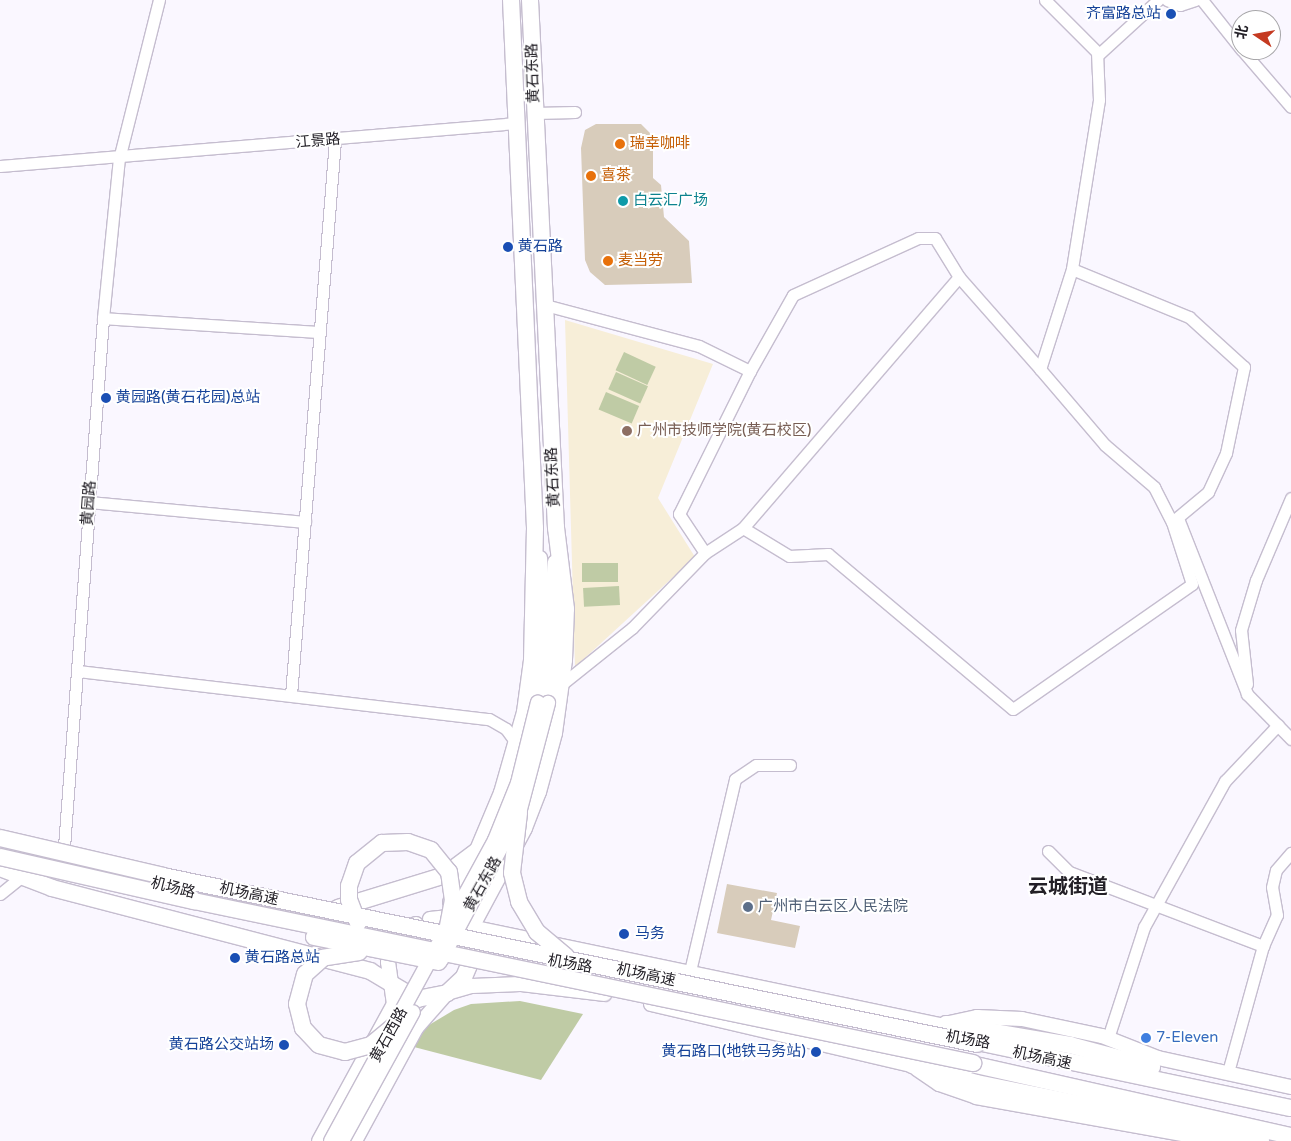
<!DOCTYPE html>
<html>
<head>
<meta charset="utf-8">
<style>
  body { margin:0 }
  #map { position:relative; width:1291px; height:1141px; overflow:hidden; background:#faf7ff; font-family:"Varela Round","Noto Sans SC",sans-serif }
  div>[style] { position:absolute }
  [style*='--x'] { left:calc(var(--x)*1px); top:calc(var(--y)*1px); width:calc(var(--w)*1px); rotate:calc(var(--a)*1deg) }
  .education>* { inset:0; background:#f7eed8 }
  .green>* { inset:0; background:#bfcba5; transform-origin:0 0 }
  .building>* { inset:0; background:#d8ccbb }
  .roads { filter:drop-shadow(1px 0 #c5bdcf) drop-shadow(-1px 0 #c5bdcf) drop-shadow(0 1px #c5bdcf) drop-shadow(0 -1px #c5bdcf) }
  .minor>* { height:11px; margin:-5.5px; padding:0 5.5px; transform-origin:5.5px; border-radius:5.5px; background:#fff }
  .major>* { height:14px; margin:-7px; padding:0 7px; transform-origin:7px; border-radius:7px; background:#fff }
  .highway>* { height:16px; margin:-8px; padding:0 8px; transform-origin:8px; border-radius:8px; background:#fff }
  .bridges { filter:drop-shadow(1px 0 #c5bdcf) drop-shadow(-1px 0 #c5bdcf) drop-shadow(0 1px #c5bdcf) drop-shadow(0 -1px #c5bdcf) }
  .major-bridge>* { height:14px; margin:-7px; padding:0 7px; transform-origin:7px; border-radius:7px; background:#fff }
  .highway-bridge>* { height:16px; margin:-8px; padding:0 8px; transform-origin:8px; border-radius:8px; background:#fff }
  .dots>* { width:14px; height:14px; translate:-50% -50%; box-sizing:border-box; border:2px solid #fff; border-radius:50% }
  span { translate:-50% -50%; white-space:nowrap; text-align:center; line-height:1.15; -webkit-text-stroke:4px #fff; paint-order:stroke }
  .transit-label { font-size:15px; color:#164399 }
  .right { translate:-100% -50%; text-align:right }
  .left { translate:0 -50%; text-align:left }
  .street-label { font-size:15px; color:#232027 }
  .food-label { font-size:15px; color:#c56008 }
  .culture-label { font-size:15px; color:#0d838f }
  .education-label { font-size:15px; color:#785e54 }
  .service-label { font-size:15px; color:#4e5e75 }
  .shop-label { font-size:15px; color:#366cbe }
  .district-label { font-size:20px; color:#232027; font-weight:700 }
  .north { position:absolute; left:1231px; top:10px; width:50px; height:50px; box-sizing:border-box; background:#fff; border:1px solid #a7a6a9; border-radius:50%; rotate:282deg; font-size:14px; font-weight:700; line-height:20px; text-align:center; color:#232027 }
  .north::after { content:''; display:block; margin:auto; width:18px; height:22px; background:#c53a21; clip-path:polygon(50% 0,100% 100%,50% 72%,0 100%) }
</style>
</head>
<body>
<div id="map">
  <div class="education">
    <i style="clip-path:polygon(565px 320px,713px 364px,658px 498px,695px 557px,575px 667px)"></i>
  </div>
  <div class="green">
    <i style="left:624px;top:352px;width:35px;height:20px;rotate:25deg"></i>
    <i style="left:616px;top:372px;width:35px;height:19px;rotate:24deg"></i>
    <i style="left:606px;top:392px;width:36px;height:19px;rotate:23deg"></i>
    <i style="left:618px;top:563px;width:19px;height:36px;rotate:90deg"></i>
    <i style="left:619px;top:586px;width:19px;height:36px;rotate:87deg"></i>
    <i style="clip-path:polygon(520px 1001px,583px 1014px,541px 1080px,414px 1047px,424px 1028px,454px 1010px,471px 1004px)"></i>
  </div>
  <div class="building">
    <i style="clip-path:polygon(596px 124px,641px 124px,653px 136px,653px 178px,661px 185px,664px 217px,689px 241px,692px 283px,605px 285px,590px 272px,585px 260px,581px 148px,585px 130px)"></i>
    <i style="clip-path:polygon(727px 884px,777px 893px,771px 920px,800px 926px,795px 948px,717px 933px)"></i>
  </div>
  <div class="roads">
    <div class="minor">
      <i style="--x:1045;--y:0;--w:76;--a:45"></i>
      <i style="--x:1099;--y:54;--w:80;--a:-42.5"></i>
      <i style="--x:1167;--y:0;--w:14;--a:21"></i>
      <i style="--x:1180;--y:5;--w:16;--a:-18"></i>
      <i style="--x:1202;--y:0;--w:63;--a:51.5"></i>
      <i style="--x:1242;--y:50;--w:75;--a:49.3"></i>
      <i style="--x:1097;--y:52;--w:48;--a:87.6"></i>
      <i style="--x:1099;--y:100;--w:171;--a:99.1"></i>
      <i style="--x:1072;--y:269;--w:105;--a:107.7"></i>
      <i style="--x:1040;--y:369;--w:100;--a:49.5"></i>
      <i style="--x:1105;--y:445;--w:65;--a:40.6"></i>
      <i style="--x:1154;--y:487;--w:39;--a:63"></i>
      <i style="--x:535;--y:113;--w:40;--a:-1.4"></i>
      <i style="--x:0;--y:166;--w:518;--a:-4.76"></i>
      <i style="--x:545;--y:305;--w:159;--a:14.9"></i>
      <i style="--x:699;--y:346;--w:57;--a:26.1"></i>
      <i style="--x:103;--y:318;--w:214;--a:3.7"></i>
      <i style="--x:89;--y:502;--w:217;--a:5.3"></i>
      <i style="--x:1179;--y:521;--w:186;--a:68.5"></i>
      <i style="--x:1247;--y:694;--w:63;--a:45.6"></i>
      <i style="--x:743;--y:528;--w:54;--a:31.3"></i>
      <i style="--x:789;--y:556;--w:39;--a:-3"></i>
      <i style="--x:828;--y:554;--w:241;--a:40"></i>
      <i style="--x:1013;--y:709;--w:218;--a:-34.9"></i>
      <i style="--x:1192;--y:584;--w:65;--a:-107.9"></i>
      <i style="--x:1172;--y:522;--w:47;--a:-39.8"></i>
      <i style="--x:1208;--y:492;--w:43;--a:-65.2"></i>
      <i style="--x:1226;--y:453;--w:88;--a:-78.2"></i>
      <i style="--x:1244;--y:367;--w:74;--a:-137.7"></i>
      <i style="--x:1189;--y:317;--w:126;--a:-157.7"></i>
      <i style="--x:705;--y:553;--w:47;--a:-123.7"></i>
      <i style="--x:679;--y:514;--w:160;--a:-63.6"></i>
      <i style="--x:750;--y:371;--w:87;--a:-60.5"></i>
      <i style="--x:793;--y:295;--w:137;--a:-24.5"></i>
      <i style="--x:918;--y:238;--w:17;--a:0"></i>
      <i style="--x:935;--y:238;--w:46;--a:58.4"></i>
      <i style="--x:959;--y:277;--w:123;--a:48.6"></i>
      <i style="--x:78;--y:671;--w:414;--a:6.7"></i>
      <i style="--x:489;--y:719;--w:20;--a:30"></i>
      <i style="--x:506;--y:729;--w:19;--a:54"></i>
      <i style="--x:562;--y:684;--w:90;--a:-38.7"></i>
      <i style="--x:632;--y:628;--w:105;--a:-45.8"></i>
      <i style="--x:705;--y:553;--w:45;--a:-33.3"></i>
      <i style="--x:743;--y:528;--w:331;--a:-49.3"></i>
      <i style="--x:1247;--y:684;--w:54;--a:-96.3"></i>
      <i style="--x:1241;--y:630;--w:52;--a:-73.3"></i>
      <i style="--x:1256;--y:580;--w:89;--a:-66.9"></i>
      <i style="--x:291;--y:695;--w:557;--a:-85.47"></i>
      <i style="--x:64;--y:847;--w:530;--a:-85.78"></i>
      <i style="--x:103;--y:318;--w:160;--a:-84.3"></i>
      <i style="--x:119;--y:159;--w:164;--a:-75.9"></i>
      <i style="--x:1048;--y:851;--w:30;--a:45"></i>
      <i style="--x:1069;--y:872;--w:208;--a:20.9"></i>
      <i style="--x:0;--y:894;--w:26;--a:-39"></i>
      <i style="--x:690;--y:971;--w:197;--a:-76.8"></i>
      <i style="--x:735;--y:779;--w:25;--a:-34"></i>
      <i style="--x:756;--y:765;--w:34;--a:0"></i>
      <i style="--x:1108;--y:1038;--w:117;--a:-72"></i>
      <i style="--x:1144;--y:927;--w:167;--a:-61"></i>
      <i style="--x:1225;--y:781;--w:77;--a:-46.6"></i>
      <i style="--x:1228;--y:1072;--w:131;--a:-74.5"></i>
      <i style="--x:1263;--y:946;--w:34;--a:-66"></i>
      <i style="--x:1277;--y:915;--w:28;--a:-100"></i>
      <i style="--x:1272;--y:887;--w:17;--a:-77"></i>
      <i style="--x:1276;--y:870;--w:23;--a:-49"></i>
    </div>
    <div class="major">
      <i style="--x:538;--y:702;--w:81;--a:-85.8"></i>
      <i style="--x:544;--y:621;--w:63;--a:-93.6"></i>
      <i style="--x:548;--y:703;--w:141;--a:-87.2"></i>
      <i style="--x:450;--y:902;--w:58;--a:-61.2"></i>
      <i style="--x:430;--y:919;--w:19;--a:-6"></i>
      <i style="--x:449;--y:917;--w:24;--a:24"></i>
      <i style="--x:471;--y:927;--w:494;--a:11.8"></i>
      <i style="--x:651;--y:1004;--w:268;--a:13.2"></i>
      <i style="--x:912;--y:1065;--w:56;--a:2"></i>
      <i style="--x:949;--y:1023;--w:29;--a:-12"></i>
      <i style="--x:977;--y:1017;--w:45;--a:2.5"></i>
      <i style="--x:1022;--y:1019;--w:82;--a:12"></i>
      <i style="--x:1102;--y:1036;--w:60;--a:21.4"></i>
      <i style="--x:1158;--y:1058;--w:136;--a:12.3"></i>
      <i style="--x:917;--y:1069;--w:27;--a:34"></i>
      <i style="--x:939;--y:1084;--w:39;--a:19"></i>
      <i style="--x:976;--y:1097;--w:248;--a:10.2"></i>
      <i style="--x:319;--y:1141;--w:156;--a:-61.3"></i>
      <i style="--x:394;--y:1004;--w:42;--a:-98.1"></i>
      <i style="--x:388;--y:962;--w:18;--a:-74"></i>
      <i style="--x:393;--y:945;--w:22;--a:-51"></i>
      <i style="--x:407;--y:928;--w:10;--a:-24"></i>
      <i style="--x:355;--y:1141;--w:130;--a:-61.5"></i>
      <i style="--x:417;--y:1027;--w:45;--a:-48.6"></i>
      <i style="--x:447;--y:993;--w:26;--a:-16"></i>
      <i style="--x:472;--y:986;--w:48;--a:-2.4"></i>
      <i style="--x:520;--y:984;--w:85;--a:6.8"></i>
    </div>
    <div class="highway">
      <i style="--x:35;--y:854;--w:138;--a:13.8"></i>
      <i style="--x:0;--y:868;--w:56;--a:21"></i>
      <i style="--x:52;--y:888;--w:329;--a:14.6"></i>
      <i style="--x:370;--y:971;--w:55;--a:30.8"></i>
      <i style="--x:417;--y:999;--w:31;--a:-11"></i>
      <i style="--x:447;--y:993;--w:23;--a:-43"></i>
      <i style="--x:464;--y:977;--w:34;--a:-67"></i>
      <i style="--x:477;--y:946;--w:9;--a:-90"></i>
      <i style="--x:477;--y:937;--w:12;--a:-121"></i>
      <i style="--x:471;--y:927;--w:112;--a:-61.8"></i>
      <i style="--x:524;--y:828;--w:39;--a:-69"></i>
      <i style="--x:538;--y:792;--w:61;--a:-74.8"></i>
      <i style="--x:554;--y:733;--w:74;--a:-82.2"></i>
      <i style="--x:564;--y:660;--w:51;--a:-87.8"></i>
      <i style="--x:566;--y:609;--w:82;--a:-97"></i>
      <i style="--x:556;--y:528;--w:529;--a:-92.82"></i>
      <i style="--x:338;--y:908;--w:112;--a:-17.1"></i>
      <i style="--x:445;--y:875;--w:41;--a:-37.1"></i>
      <i style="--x:478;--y:850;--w:62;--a:-67.2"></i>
      <i style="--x:502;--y:793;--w:84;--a:-74.1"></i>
      <i style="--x:525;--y:712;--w:52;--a:-82.3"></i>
      <i style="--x:532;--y:660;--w:132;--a:-88.7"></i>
      <i style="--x:535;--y:528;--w:529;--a:-92.6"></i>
      <i style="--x:946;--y:1024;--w:126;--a:9.6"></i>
      <i style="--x:1070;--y:1045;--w:85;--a:15"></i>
      <i style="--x:963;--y:1039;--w:335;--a:11.9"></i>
      <i style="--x:958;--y:1061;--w:341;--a:12.7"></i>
      <i style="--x:912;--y:1065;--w:67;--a:15.5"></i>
      <i style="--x:977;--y:1083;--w:290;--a:11.5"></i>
    </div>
  </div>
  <div class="bridges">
    <div class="major-bridge">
      <i style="--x:441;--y:960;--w:166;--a:-62"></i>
      <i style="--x:519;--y:813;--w:114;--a:-75.2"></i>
      <i style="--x:331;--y:1141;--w:343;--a:-61.4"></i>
      <i style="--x:495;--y:840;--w:61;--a:-68"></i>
      <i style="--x:518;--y:783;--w:83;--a:-76.1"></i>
      <i style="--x:342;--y:1141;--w:147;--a:-61.2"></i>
    </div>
    <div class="highway-bridge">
      <i style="--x:519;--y:813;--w:60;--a:96.7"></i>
      <i style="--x:512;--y:873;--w:30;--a:76"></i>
      <i style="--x:519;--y:902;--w:35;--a:59"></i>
      <i style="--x:537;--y:932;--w:38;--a:40"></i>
      <i style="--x:0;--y:838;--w:167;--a:13.1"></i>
      <i style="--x:163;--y:876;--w:831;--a:11.66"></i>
      <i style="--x:0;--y:857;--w:199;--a:12.8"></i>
      <i style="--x:194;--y:901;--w:796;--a:11.75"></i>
      <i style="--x:358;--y:923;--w:25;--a:-111"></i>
      <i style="--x:349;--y:900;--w:14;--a:-90"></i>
      <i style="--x:349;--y:886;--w:24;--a:-71"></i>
      <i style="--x:357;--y:863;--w:32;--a:-39"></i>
      <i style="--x:382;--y:843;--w:26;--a:-2"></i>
      <i style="--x:408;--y:842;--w:24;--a:19"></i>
      <i style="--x:431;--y:850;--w:28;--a:51"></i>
      <i style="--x:449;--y:872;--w:28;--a:82"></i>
      <i style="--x:453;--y:900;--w:31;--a:101"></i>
      <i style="--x:314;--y:937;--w:127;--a:11.3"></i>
      <i style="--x:359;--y:952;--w:36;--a:171"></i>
      <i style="--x:323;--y:958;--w:24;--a:138"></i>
      <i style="--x:305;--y:974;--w:31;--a:105"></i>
      <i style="--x:297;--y:1004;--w:25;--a:76"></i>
      <i style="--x:303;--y:1028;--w:23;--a:47"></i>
      <i style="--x:319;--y:1045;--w:27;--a:15"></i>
      <i style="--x:345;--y:1052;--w:27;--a:-15"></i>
      <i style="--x:371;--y:1045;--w:33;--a:-40"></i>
    </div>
  </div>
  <div class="dots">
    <i style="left:1171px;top:14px;background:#1a4fb4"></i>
    <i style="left:620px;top:144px;background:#e8710a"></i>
    <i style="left:591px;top:176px;background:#e8710a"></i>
    <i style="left:623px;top:201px;background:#0f9aa8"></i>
    <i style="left:508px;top:247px;background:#1a4fb4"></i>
    <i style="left:608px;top:261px;background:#e8710a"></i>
    <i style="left:106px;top:398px;background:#1a4fb4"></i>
    <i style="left:627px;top:431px;background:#8d6e63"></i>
    <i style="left:748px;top:907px;background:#5c6f8a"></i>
    <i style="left:624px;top:934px;background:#1a4fb4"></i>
    <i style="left:235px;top:958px;background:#1a4fb4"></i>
    <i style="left:1146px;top:1038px;background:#3f7fe0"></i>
    <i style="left:284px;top:1045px;background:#1a4fb4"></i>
    <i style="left:816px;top:1052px;background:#1a4fb4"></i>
  </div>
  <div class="transit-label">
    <span class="right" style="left:1161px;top:14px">齐富路总站</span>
    <span class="left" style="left:518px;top:247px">黄石路</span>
    <span class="left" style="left:116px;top:398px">黄园路(黄石花园)总站</span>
    <span class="left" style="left:635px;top:934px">马务</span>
    <span class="left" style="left:245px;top:958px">黄石路总站</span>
    <span class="right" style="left:274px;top:1045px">黄石路公交站场</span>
    <span class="right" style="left:806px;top:1052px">黄石路口(地铁马务站)</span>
  </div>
  <div class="street-label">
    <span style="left:533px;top:73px;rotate:-92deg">黄石东路</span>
    <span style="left:318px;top:141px;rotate:-5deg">江景路</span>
    <span style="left:553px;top:477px;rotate:-93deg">黄石东路</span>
    <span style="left:89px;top:503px;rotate:-86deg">黄园路</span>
    <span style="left:483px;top:884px;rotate:-61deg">黄石东路</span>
    <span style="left:173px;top:888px;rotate:14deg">机场路</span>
    <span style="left:249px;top:894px;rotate:12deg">机场高速</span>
    <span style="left:570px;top:964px;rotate:10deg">机场路</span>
    <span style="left:646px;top:975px;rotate:12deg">机场高速</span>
    <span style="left:389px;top:1035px;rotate:-61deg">黄石西路</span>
    <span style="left:968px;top:1040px;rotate:10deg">机场路</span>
    <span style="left:1042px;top:1058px;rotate:12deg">机场高速</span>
  </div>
  <div class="food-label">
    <span class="left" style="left:630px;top:144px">瑞幸咖啡</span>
    <span class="left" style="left:601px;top:176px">喜茶</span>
    <span class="left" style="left:618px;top:261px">麦当劳</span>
  </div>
  <div class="culture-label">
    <span class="left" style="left:633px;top:201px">白云汇广场</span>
  </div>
  <div class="education-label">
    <span class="left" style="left:637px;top:431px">广州市技师学院(黄石校区)</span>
  </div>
  <div class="service-label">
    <span class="left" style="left:758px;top:907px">广州市白云区人民法院</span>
  </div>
  <div class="shop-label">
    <span class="left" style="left:1156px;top:1038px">7-Eleven</span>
  </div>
  <div class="district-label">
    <span style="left:1068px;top:887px">云城街道</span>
  </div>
  <div class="north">北</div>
</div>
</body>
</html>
